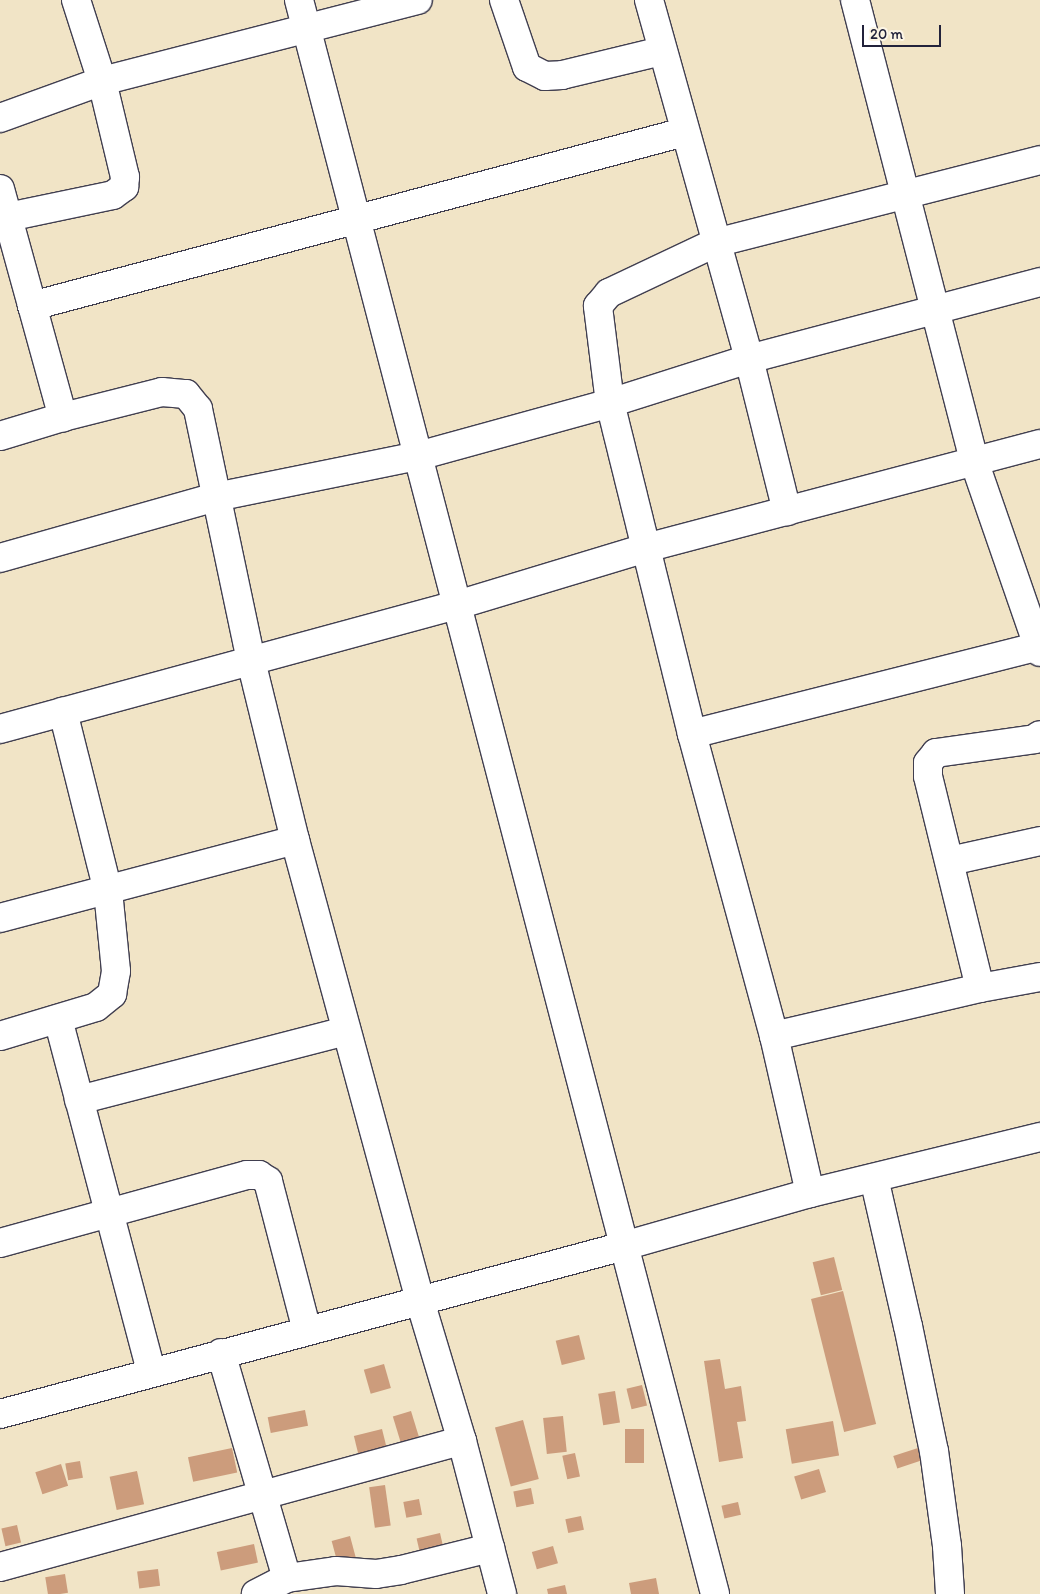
<!DOCTYPE html>
<html>
<head>
<meta charset="utf-8">
<style>
  body { margin:0 }
  #map { position:relative; width:1040px; height:1594px; overflow:hidden; background:#f1e4c6; font-family:Itim,sans-serif }
  div>[style] { position:absolute }
  [style*='--x'] { left:calc(var(--x)*1px); top:calc(var(--y)*1px); width:calc(var(--w)*1px); rotate:calc(var(--a)*1deg) }
  .building>* { inset:0; background:#cc9c7c; transform-origin:0 0 }
  .roads { filter:drop-shadow(1px 0 #413f50) drop-shadow(-1px 0 #413f50) drop-shadow(0 1px #413f50) drop-shadow(0 -1px #413f50) }
  .minor>* { height:28px; margin:-14px; padding:0 14px; transform-origin:14px; border-radius:14px; background:#fff }
  span { translate:-50% -50%; white-space:nowrap; text-align:center; line-height:1.15; -webkit-text-stroke:4.5px #fcf5e5; paint-order:stroke }
  .scale { position:absolute; left:862px; top:25px; width:79px; height:22px; box-sizing:border-box; border:2px solid #22223b; border-top:0; padding-left:6px; font-size:15px; line-height:18px; white-space:nowrap; color:#22223b; -webkit-text-stroke:4px #fcf5e5; paint-order:stroke }
</style>
</head>
<body>
<div id="map">
  <div class="building">
    <i style="left:834px;top:1257px;width:34px;height:22px;rotate:76deg"></i>
    <i style="left:843px;top:1291px;width:137px;height:33px;rotate:76deg"></i>
    <i style="left:579px;top:1335px;width:25px;height:24px;rotate:76deg"></i>
    <i style="clip-path:polygon(720px 1359px,725px 1389px,741px 1386px,746px 1421px,737px 1422px,743px 1458px,719px 1462px,704px 1361px)"></i>
    <i style="left:384px;top:1364px;width:25px;height:21px;rotate:74deg"></i>
    <i style="left:642px;top:1385px;width:21px;height:16px;rotate:76deg"></i>
    <i style="left:615px;top:1391px;width:32px;height:17px;rotate:81deg"></i>
    <i style="left:305px;top:1410px;width:16px;height:38px;rotate:79deg"></i>
    <i style="left:411px;top:1411px;width:27px;height:19px;rotate:73deg"></i>
    <i style="left:563px;top:1416px;width:36px;height:20px;rotate:84deg"></i>
    <i style="left:523px;top:1420px;width:61px;height:29px;rotate:75deg"></i>
    <i style="left:833px;top:1421px;width:35px;height:48px;rotate:80deg"></i>
    <i style="left:382px;top:1429px;width:21px;height:29px;rotate:76deg"></i>
    <i style="left:625px;top:1429px;width:19px;height:34px"></i>
    <i style="left:232px;top:1448px;width:25px;height:45px;rotate:78deg"></i>
    <i style="left:918px;top:1448px;width:13px;height:26px;rotate:72deg"></i>
    <i style="left:575px;top:1453px;width:24px;height:13px;rotate:78deg"></i>
    <i style="left:80px;top:1461px;width:17px;height:15px;rotate:80deg"></i>
    <i style="left:61px;top:1464px;width:23px;height:27px;rotate:72deg"></i>
    <i style="left:819px;top:1469px;width:24px;height:26px;rotate:73deg"></i>
    <i style="left:137px;top:1471px;width:34px;height:28px;rotate:78deg"></i>
    <i style="left:385px;top:1485px;width:41px;height:16px;rotate:82deg"></i>
    <i style="left:531px;top:1488px;width:16px;height:18px;rotate:79deg"></i>
    <i style="left:419px;top:1499px;width:16px;height:16px;rotate:79deg"></i>
    <i style="left:738px;top:1502px;width:13px;height:17px;rotate:77deg"></i>
    <i style="left:581px;top:1516px;width:14px;height:16px;rotate:78deg"></i>
    <i style="left:17px;top:1525px;width:18px;height:16px;rotate:77deg"></i>
    <i style="left:440px;top:1533px;width:17px;height:24px;rotate:77deg"></i>
    <i style="left:350px;top:1536px;width:38px;height:19px;rotate:75deg"></i>
    <i style="left:254px;top:1544px;width:19px;height:38px;rotate:78deg"></i>
    <i style="left:553px;top:1546px;width:18px;height:22px;rotate:74deg"></i>
    <i style="left:158px;top:1569px;width:17px;height:21px;rotate:83deg"></i>
    <i style="left:65px;top:1574px;width:19px;height:20px;rotate:81deg"></i>
    <i style="clip-path:polygon(656px 1578px,659px 1594px,631px 1594px,629px 1583px)"></i>
    <i style="clip-path:polygon(565px 1585px,567px 1594px,548px 1594px,547px 1589px)"></i>
  </div>
  <div class="roads">
    <div class="minor">
      <i style="--x:299;--y:0;--w:1647;--a:75.37"></i>
      <i style="--x:504;--y:0;--w:71;--a:71.1"></i>
      <i style="--x:527;--y:67;--w:20;--a:27"></i>
      <i style="--x:545;--y:76;--w:17;--a:-3"></i>
      <i style="--x:562;--y:75;--w:103;--a:-13.5"></i>
      <i style="--x:649;--y:0;--w:373;--a:74.4"></i>
      <i style="--x:749;--y:359;--w:157;--a:76"></i>
      <i style="--x:855;--y:0;--w:476;--a:75.5"></i>
      <i style="--x:974;--y:461;--w:202;--a:70.9"></i>
      <i style="--x:0;--y:118;--w:109;--a:-19.9"></i>
      <i style="--x:102;--y:81;--w:326;--a:-14.4"></i>
      <i style="--x:0;--y:189;--w:237;--a:74.6"></i>
      <i style="--x:8;--y:217;--w:107;--a:-11.8"></i>
      <i style="--x:113;--y:195;--w:14;--a:-36"></i>
      <i style="--x:124;--y:187;--w:10;--a:-84"></i>
      <i style="--x:125;--y:177;--w:99;--a:-103.5"></i>
      <i style="--x:102;--y:81;--w:85;--a:-107.8"></i>
      <i style="--x:32;--y:306;--w:675;--a:-14.94"></i>
      <i style="--x:0;--y:436;--w:66;--a:-16.8"></i>
      <i style="--x:63;--y:417;--w:102;--a:-14.2"></i>
      <i style="--x:162;--y:392;--w:24;--a:5"></i>
      <i style="--x:186;--y:394;--w:19;--a:51"></i>
      <i style="--x:198;--y:409;--w:258;--a:78.1"></i>
      <i style="--x:251;--y:661;--w:184;--a:76.2"></i>
      <i style="--x:295;--y:840;--w:478;--a:74.8"></i>
      <i style="--x:420;--y:1301;--w:146;--a:73.3"></i>
      <i style="--x:462;--y:1441;--w:158;--a:75.3"></i>
      <i style="--x:0;--y:558;--w:224;--a:-15.8"></i>
      <i style="--x:216;--y:497;--w:206;--a:-11.5"></i>
      <i style="--x:418;--y:456;--w:199;--a:-15.4"></i>
      <i style="--x:610;--y:403;--w:146;--a:-17.6"></i>
      <i style="--x:749;--y:359;--w:301;--a:-14.8"></i>
      <i style="--x:0;--y:729;--w:474;--a:-15.2"></i>
      <i style="--x:457;--y:605;--w:197;--a:-16.8"></i>
      <i style="--x:646;--y:548;--w:407;--a:-14.8"></i>
      <i style="--x:692;--y:734;--w:359;--a:-14.2"></i>
      <i style="--x:950;--y:861;--w:92;--a:-12.5"></i>
      <i style="--x:0;--y:918;--w:305;--a:-14.8"></i>
      <i style="--x:980;--y:988;--w:218;--a:-103.8"></i>
      <i style="--x:928;--y:776;--w:13;--a:-90"></i>
      <i style="--x:928;--y:763;--w:13;--a:-51"></i>
      <i style="--x:936;--y:753;--w:100;--a:-8"></i>
      <i style="--x:1035;--y:739;--w:6;--a:-39"></i>
      <i style="--x:58;--y:1019;--w:365;--a:75.2"></i>
      <i style="--x:0;--y:1036;--w:100;--a:-16.8"></i>
      <i style="--x:96;--y:1007;--w:21;--a:-39"></i>
      <i style="--x:112;--y:994;--w:23;--a:-80"></i>
      <i style="--x:116;--y:971;--w:80;--a:-95.7"></i>
      <i style="--x:108;--y:891;--w:185;--a:-104.1"></i>
      <i style="--x:774;--y:1036;--w:212;--a:-13.1"></i>
      <i style="--x:980;--y:988;--w:61;--a:-10.4"></i>
      <i style="--x:79;--y:1100;--w:275;--a:-14.5"></i>
      <i style="--x:874;--y:1178;--w:152;--a:77.1"></i>
      <i style="--x:908;--y:1326;--w:128;--a:78.3"></i>
      <i style="--x:934;--y:1451;--w:96;--a:82.2"></i>
      <i style="--x:947;--y:1546;--w:48;--a:86.4"></i>
      <i style="--x:810;--y:1193;--w:161;--a:-102.9"></i>
      <i style="--x:774;--y:1036;--w:313;--a:-105.2"></i>
      <i style="--x:692;--y:734;--w:341;--a:-103.9"></i>
      <i style="--x:610;--y:403;--w:98;--a:-97.1"></i>
      <i style="--x:598;--y:306;--w:17;--a:-50"></i>
      <i style="--x:609;--y:293;--w:117;--a:-25.3"></i>
      <i style="--x:715;--y:243;--w:335;--a:-14.3"></i>
      <i style="--x:0;--y:1243;--w:256;--a:-15.4"></i>
      <i style="--x:247;--y:1175;--w:12;--a:0"></i>
      <i style="--x:259;--y:1175;--w:11;--a:34"></i>
      <i style="--x:268;--y:1181;--w:155;--a:75.4"></i>
      <i style="--x:221;--y:1353;--w:234;--a:73.7"></i>
      <i style="--x:287;--y:1578;--w:35;--a:153"></i>
      <i style="--x:0;--y:1414;--w:646;--a:-15.07"></i>
      <i style="--x:624;--y:1246;--w:193;--a:-15.9"></i>
      <i style="--x:810;--y:1193;--w:237;--a:-13.7"></i>
      <i style="--x:0;--y:1567;--w:479;--a:-15.3"></i>
      <i style="--x:287;--y:1578;--w:49;--a:-8.1"></i>
      <i style="--x:336;--y:1571;--w:40;--a:4.3"></i>
      <i style="--x:376;--y:1574;--w:25;--a:-9"></i>
      <i style="--x:401;--y:1570;--w:92;--a:-13.9"></i>
    </div>
  </div>
  <div class="scale">20 m</div>
</div>
</body>
</html>
